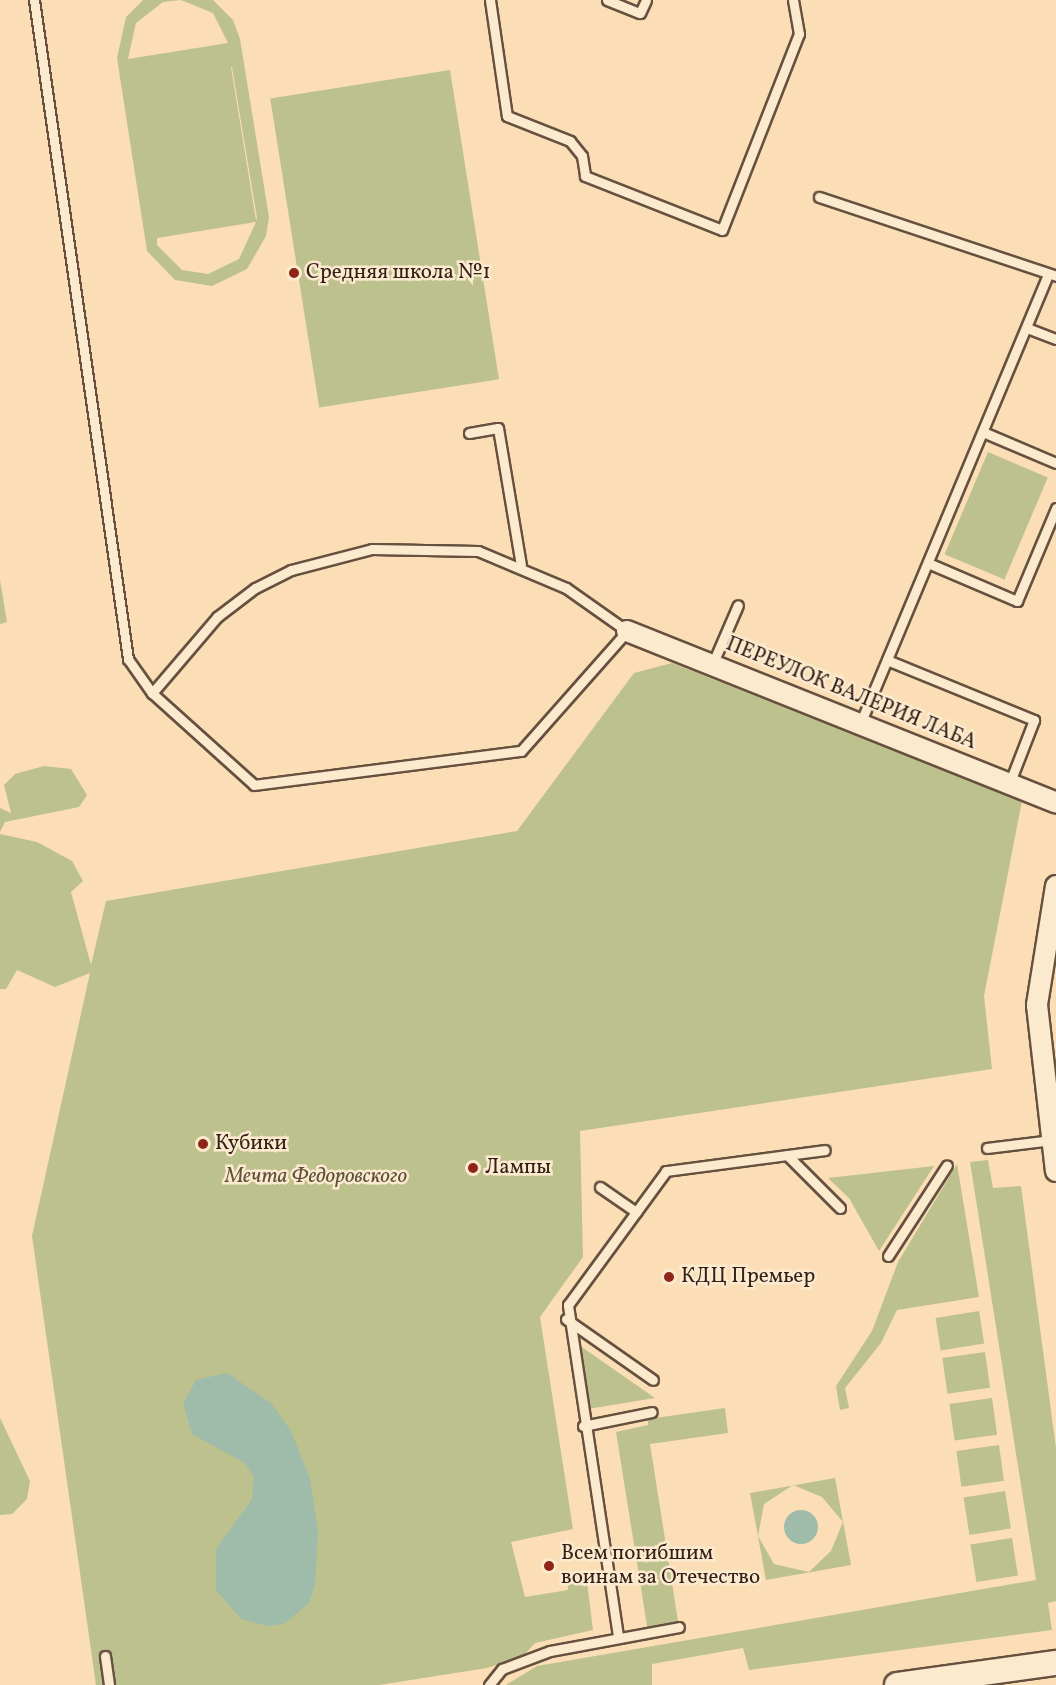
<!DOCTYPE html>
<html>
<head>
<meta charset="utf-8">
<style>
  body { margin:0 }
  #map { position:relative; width:1056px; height:1685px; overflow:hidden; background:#fbdeb5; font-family:Vollkorn,serif }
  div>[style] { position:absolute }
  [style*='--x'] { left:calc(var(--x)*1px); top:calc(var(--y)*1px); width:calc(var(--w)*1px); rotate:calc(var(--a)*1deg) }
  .green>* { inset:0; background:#bdc18e; transform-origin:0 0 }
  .water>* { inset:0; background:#9fbcaa }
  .round { border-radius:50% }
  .roads { filter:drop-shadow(2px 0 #66503f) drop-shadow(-2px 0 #66503f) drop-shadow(0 2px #66503f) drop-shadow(0 -2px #66503f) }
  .service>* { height:9px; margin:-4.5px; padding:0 4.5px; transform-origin:4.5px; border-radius:4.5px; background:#fceacf }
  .minor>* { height:20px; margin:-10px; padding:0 10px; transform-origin:10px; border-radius:10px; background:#fceacf }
  .tertiary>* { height:24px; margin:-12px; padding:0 12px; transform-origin:12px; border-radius:12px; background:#fceacf }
  .dots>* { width:16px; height:16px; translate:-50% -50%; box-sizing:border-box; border:3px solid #fceacf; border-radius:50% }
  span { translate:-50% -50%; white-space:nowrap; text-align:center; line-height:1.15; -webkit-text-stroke:5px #fceacf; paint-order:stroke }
  .poi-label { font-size:21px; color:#352018 }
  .left { translate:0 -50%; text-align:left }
  .street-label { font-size:21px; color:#352018 }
  .park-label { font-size:21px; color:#5e503b; font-style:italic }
</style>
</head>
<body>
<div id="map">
  <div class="green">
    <i style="clip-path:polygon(evenodd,143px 0,213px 0,233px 20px,240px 39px,269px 217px,266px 236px,247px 269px,212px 286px,175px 280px,147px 251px,117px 58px,126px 17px,143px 0,181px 0,213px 13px,228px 43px,128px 59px,136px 23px,163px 2px,181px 0,143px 0,232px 67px,257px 218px,256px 220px,231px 67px,232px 67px,143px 0,256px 222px,239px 259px,208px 274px,182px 270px,157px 245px,157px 238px,256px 222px)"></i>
    <i style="left:450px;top:70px;width:313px;height:182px;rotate:81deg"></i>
    <i style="left:988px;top:452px;width:65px;height:111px;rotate:23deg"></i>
    <i style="clip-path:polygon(0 580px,7px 622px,0 624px)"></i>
    <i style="clip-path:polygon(672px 663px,1022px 801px,984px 996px,992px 1069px,580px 1131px,583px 1257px,540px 1317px,573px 1529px,511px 1542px,525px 1597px,568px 1590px,567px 1576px,586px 1574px,593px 1630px,535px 1643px,522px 1657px,487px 1668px,379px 1685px,96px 1685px,32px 1236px,90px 973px,55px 987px,17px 970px,6px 989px,0 989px,0 834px,37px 842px,72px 861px,83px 881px,71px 892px,91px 965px,106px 901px,517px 831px,634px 673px)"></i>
    <i style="clip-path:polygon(44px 766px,71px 769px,87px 795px,79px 807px,5px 822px,0 832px,0 808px,11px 813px,4px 785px,15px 774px)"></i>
    <i style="clip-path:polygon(988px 1160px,993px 1188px,1021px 1186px,1056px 1448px,1056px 1601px,1048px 1603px,1052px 1630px,749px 1670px,743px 1648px,652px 1664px,652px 1685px,506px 1685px,537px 1666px,1036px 1580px,970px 1162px)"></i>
    <i style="clip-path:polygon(957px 1164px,979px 1297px,897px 1310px,881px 1343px,845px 1388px,849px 1408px,840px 1410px,836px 1386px,872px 1331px,898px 1262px)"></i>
    <i style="clip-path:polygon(934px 1166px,879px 1251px,849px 1198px,828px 1178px)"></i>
    <i style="left:979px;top:1311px;width:33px;height:44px;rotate:81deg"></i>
    <i style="clip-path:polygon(576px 1343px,655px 1398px,588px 1409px)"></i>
    <i style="left:985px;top:1352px;width:36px;height:43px;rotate:82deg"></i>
    <i style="left:992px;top:1398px;width:37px;height:43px;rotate:82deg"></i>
    <i style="clip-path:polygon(725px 1408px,728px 1433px,650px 1444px,679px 1627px,648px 1632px,616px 1432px,648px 1425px,648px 1419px)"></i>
    <i style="clip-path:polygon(0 1418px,30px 1481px,27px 1499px,12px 1514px,0 1515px)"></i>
    <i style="left:999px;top:1445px;width:36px;height:43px;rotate:82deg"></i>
    <i style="clip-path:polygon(evenodd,835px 1478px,851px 1565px,766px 1580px,750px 1493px,835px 1478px,793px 1485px,822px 1497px,843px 1522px,831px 1551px,809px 1572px,774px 1564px,758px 1536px,764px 1504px,793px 1485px)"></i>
    <i style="left:1005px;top:1491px;width:38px;height:42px;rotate:81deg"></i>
    <i style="left:1012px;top:1538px;width:38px;height:42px;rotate:81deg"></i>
  </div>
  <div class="water">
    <i style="clip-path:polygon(227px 1373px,271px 1403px,291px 1431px,310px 1478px,318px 1532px,315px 1585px,309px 1603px,284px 1624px,268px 1626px,241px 1619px,216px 1590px,216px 1549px,252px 1499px,254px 1476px,243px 1462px,192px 1434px,183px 1404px,196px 1380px)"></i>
    <i class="round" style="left:784px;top:1510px;width:34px;height:34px"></i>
  </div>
  <div class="roads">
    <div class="service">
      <i style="--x:34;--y:0;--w:666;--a:81.88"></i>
      <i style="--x:128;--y:659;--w:42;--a:54.8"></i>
      <i style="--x:152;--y:693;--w:137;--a:42"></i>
      <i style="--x:254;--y:785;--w:269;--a:-7.3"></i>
      <i style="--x:521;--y:751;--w:160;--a:-48.5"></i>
      <i style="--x:627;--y:631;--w:75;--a:-144.8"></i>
      <i style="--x:566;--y:588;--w:95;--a:-157.2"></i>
      <i style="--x:478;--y:551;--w:106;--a:-178.9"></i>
      <i style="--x:372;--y:549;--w:84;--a:165.5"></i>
      <i style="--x:291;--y:570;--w:40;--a:153.4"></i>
      <i style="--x:255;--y:588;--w:48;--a:142.7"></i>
      <i style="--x:217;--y:617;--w:100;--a:130.5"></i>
      <i style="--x:490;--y:0;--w:117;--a:81.7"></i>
      <i style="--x:507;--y:116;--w:68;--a:21.6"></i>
      <i style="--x:570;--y:141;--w:19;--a:51"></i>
      <i style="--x:582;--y:156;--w:20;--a:81"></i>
      <i style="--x:585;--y:176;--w:147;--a:21.5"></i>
      <i style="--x:722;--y:230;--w:211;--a:-68.6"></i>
      <i style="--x:799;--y:34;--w:35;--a:-100"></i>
      <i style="--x:607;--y:0;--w:35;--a:22"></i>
      <i style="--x:640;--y:13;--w:14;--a:-65"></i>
      <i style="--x:819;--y:197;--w:250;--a:18.4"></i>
      <i style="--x:1027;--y:328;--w:31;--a:21"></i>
      <i style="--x:983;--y:432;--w:79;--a:23"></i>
      <i style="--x:469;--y:433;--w:29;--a:-10"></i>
      <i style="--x:498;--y:428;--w:139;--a:80.5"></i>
      <i style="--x:928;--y:563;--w:97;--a:23.1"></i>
      <i style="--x:1017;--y:601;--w:101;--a:-67.2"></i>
      <i style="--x:887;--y:660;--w:159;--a:22.2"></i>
      <i style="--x:1034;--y:720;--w:66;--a:111.2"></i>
      <i style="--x:712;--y:665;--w:65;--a:-66.6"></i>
      <i style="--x:860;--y:724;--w:488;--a:-67.3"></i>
      <i style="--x:987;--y:1148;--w:65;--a:-7"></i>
      <i style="--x:787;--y:1155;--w:75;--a:45"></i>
      <i style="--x:600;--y:1187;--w:44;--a:34.8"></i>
      <i style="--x:888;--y:1256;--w:108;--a:-57"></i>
      <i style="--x:566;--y:1319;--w:106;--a:35"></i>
      <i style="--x:583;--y:1426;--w:70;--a:-11.5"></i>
      <i style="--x:618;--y:1636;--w:335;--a:-98.6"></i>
      <i style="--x:568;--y:1305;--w:166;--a:-53.8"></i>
      <i style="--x:666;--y:1171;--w:160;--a:-7.5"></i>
      <i style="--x:105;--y:1656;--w:29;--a:82"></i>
      <i style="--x:489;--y:1685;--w:21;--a:-51"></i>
      <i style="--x:502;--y:1669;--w:51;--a:-20.6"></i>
      <i style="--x:550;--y:1651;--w:131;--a:-10.5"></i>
    </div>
    <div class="minor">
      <i style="--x:627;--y:631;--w:462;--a:21.8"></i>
      <i style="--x:1056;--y:886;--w:121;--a:99.1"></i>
      <i style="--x:1037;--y:1005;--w:167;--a:83.5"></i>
    </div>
    <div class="tertiary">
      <i style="--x:897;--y:1685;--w:161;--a:-7.9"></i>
    </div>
  </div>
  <div class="dots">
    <i style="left:294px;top:273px;background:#8f2418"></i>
    <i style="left:203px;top:1144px;background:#8f2418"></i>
    <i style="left:473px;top:1168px;background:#8f2418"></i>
    <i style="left:669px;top:1277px;background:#8f2418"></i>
    <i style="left:549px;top:1566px;background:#8f2418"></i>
  </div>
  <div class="poi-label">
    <span class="left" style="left:306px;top:273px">Средняя школа №1</span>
    <span class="left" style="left:215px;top:1144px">Кубики</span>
    <span class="left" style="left:485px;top:1168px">Лампы</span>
    <span class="left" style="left:681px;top:1277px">КДЦ Премьер</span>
    <span class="left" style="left:561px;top:1566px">Всем погибшим<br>воинам за Отечество</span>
  </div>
  <div class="street-label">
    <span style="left:851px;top:694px;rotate:22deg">ПЕРЕУЛОК ВАЛЕРИЯ ЛАБА</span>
  </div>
  <div class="park-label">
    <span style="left:316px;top:1177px">Мечта Федоровского</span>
  </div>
</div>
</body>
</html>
